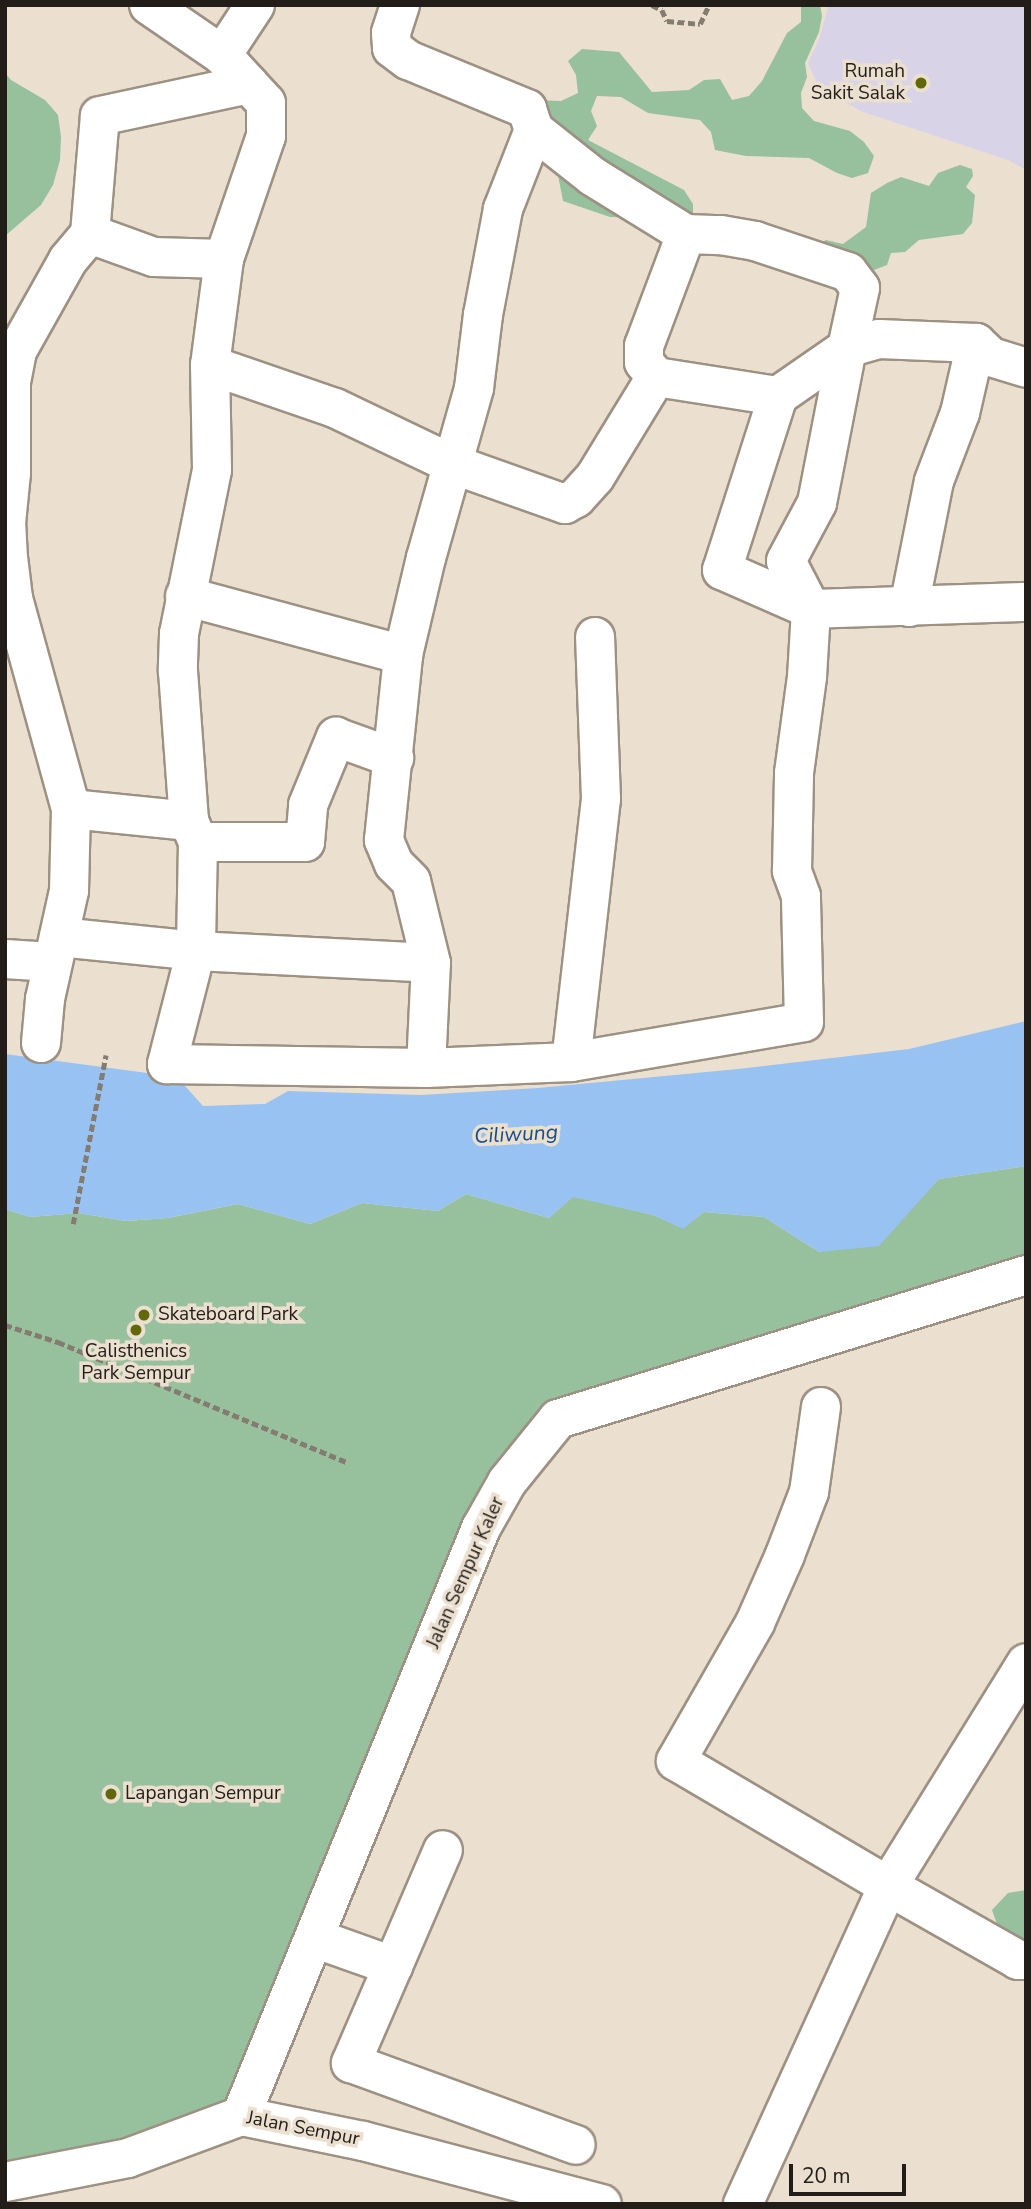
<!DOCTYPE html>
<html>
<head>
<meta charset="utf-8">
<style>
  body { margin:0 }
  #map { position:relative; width:1031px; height:2209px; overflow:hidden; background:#ebdfcf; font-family:"Nunito Sans",sans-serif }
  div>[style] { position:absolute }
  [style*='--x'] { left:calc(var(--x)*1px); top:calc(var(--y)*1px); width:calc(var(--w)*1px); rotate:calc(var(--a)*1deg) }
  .medical>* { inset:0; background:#d9d3e8 }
  .green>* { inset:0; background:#97c09c }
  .water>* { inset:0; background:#98c2f2 }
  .path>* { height:4.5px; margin-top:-2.25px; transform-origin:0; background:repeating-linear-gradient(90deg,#847b71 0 7px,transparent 0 10.5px) }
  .roads { filter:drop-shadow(2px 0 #9c9182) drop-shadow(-2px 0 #9c9182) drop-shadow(0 2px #9c9182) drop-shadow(0 -2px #9c9182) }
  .minor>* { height:38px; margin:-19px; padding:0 19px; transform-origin:19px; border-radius:19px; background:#fff }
  .dots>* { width:19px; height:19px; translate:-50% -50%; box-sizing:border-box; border:4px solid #ebdfcf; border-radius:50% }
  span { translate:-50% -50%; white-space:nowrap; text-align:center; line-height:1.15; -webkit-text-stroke:7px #ebdfcf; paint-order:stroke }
  .poi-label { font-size:19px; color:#221d18 }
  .right { translate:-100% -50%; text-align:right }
  .left { translate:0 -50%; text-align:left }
  .street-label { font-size:19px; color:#221d18 }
  .water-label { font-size:21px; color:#164e89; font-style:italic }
  .frame { position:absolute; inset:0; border:7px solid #221d18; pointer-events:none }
  .scale { position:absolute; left:789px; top:2164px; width:117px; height:32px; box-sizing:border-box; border:4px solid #221d18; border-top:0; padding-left:9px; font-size:21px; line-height:24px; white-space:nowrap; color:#221d18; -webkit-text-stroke:5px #ebdfcf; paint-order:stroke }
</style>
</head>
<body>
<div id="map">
  <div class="medical">
    <i style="clip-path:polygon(829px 5px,1026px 5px,1026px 170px,1008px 160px,863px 112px,819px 88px,808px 63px,819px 39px)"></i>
  </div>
  <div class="green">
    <i style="clip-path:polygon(801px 5px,820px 5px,822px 16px,819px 32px,805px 63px,807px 77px,801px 93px,802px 108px,814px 121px,850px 131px,864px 142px,874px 156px,868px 173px,852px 178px,837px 173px,809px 158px,746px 156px,715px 150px,711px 132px,700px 120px,648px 113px,621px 97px,597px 96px,591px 111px,597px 126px,588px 140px,684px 190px,693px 204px,693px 219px,610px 217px,563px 201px,558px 175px,570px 156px,534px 100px,561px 101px,578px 93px,576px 75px,568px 61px,582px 49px,619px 52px,652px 92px,689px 90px,704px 80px,720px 79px,732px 100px,749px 96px,762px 81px,787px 33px,801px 22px)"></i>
    <i style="clip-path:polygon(5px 73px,11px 80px,45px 100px,58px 115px,61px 137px,60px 160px,53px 185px,41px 205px,5px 236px)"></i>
    <i style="clip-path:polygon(960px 165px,972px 169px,973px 176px,966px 187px,975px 195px,972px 223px,963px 234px,919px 240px,905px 252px,891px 253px,887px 265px,874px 270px,815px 246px,826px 240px,843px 244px,866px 227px,871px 193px,887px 183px,901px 177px,929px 186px,938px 173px)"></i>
    <i style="clip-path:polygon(1026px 1166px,1026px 1274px,558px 1419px,516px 1471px,241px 2116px,5px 2182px,5px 1209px,30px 1217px,79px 1213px,126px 1221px,168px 1218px,238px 1204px,310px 1224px,362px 1203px,438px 1211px,466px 1194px,549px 1218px,573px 1196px,653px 1215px,683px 1228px,704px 1212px,764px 1217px,819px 1252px,915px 1203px,939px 1179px)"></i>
    <i style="clip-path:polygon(1026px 1890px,1026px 1954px,1001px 1935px,992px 1910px,1008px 1893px)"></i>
  </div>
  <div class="water">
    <i style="clip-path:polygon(1026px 1021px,1026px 1166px,939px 1179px,879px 1246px,819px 1252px,764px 1217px,704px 1212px,683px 1229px,653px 1215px,573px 1197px,549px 1218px,466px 1194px,438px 1211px,362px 1203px,310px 1224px,238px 1204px,168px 1218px,126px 1221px,79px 1213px,30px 1217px,5px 1209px,5px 1054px,177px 1077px,203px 1106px,265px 1104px,288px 1091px,421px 1095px,538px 1088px,738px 1069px,909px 1049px)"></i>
  </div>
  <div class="path">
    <i style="--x:652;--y:5;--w:11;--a:27"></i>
    <i style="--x:662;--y:10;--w:12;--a:66"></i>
    <i style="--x:667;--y:21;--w:33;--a:5"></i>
    <i style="--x:700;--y:24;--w:21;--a:-65"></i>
    <i style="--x:73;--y:1224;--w:172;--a:-79"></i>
    <i style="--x:5;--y:1325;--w:56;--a:17.8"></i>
    <i style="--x:58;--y:1342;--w:314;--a:22.6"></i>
  </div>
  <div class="roads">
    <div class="minor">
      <i style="--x:149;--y:5;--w:88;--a:34.4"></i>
      <i style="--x:255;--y:5;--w:60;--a:123.4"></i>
      <i style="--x:222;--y:55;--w:65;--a:47.5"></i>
      <i style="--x:266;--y:103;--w:33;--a:90"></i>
      <i style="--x:266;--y:136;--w:130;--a:108.9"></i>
      <i style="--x:224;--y:259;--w:107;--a:97.5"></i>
      <i style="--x:210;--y:365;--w:105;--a:88.9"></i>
      <i style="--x:212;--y:470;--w:167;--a:101.4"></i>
      <i style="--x:179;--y:634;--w:37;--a:92"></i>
      <i style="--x:178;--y:671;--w:150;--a:85.8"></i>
      <i style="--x:189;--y:821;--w:23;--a:67"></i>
      <i style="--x:198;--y:842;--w:109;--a:91.1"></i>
      <i style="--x:196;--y:951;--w:117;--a:104.4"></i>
      <i style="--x:167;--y:1064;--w:259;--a:0.9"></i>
      <i style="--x:426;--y:1068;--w:145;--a:-2.4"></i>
      <i style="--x:571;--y:1062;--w:236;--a:-9.7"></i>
      <i style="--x:804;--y:1022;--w:126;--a:-91.4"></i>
      <i style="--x:801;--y:896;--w:27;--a:-110"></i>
      <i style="--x:792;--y:871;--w:98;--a:-88.8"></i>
      <i style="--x:794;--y:773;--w:97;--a:-82.3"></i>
      <i style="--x:807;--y:677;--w:68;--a:-86.6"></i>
      <i style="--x:811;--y:609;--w:54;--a:-117.5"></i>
      <i style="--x:786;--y:561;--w:66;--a:-61.9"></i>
      <i style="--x:817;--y:503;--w:158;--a:-79"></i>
      <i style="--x:847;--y:348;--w:84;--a:145.2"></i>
      <i style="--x:778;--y:396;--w:183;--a:107.8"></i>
      <i style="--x:722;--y:570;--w:97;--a:23.7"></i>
      <i style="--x:811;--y:609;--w:215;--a:-1.9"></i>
      <i style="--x:400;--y:5;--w:29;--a:108"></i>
      <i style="--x:391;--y:33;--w:15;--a:86"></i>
      <i style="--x:392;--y:48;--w:20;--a:37"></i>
      <i style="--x:408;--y:60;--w:129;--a:22.4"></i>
      <i style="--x:527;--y:109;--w:22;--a:72"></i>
      <i style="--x:534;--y:130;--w:74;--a:38.4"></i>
      <i style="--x:592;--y:176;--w:110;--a:31.7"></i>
      <i style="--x:686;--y:234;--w:35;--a:2"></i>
      <i style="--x:721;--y:235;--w:35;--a:10"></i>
      <i style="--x:755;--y:241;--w:98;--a:18.4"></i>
      <i style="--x:848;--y:272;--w:20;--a:53"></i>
      <i style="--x:860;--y:288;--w:61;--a:102.2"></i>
      <i style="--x:847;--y:348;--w:33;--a:-16"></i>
      <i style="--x:879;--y:339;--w:97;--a:2.4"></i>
      <i style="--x:976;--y:343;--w:21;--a:43"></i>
      <i style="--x:991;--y:357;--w:37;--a:17"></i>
      <i style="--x:90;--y:234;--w:118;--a:-85.2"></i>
      <i style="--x:100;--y:116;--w:152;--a:-12.1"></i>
      <i style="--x:210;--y:365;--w:132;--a:19"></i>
      <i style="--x:335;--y:408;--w:130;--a:25.6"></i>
      <i style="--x:452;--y:464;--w:120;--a:19.5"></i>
      <i style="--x:565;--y:504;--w:13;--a:-29"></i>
      <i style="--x:576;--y:498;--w:28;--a:-48"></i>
      <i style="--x:595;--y:477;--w:117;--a:-58.6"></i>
      <i style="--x:656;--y:377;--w:19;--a:-129"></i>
      <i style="--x:644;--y:362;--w:16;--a:-90"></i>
      <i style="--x:644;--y:346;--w:120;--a:-69.4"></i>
      <i style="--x:656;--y:377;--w:123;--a:8.9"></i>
      <i style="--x:185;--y:596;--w:226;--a:15.1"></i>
      <i style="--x:909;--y:607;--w:128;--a:-78.8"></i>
      <i style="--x:934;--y:481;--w:73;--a:-69.1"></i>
      <i style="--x:960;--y:413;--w:72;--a:-77.1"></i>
      <i style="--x:71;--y:809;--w:119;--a:5.8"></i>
      <i style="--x:198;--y:842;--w:107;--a:0"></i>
      <i style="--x:305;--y:842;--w:37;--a:-85"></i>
      <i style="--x:308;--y:805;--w:74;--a:-67.6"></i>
      <i style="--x:336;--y:737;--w:62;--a:19.9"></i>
      <i style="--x:59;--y:937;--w:138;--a:5.8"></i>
      <i style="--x:196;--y:951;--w:235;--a:2.9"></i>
      <i style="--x:5;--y:959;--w:47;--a:3.7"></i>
      <i style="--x:41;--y:1043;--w:44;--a:-84.8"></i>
      <i style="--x:45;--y:999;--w:111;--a:-77.5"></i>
      <i style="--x:69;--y:891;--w:82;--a:-88.6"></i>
      <i style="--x:71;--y:809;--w:219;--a:-105.4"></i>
      <i style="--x:13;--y:598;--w:39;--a:-97"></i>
      <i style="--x:8;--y:559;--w:36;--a:-93"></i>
      <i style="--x:6;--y:523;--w:50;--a:-84.3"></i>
      <i style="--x:11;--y:473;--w:91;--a:-90"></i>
      <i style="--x:11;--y:382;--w:32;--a:-79"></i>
      <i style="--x:17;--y:351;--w:104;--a:-60.7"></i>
      <i style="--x:68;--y:260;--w:34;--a:-50"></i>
      <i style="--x:90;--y:234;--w:68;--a:19.8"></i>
      <i style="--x:154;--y:257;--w:70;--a:1.6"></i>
      <i style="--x:571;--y:1062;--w:265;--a:-83.5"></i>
      <i style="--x:601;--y:799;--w:162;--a:-92.1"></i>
      <i style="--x:426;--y:1068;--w:105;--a:-87.3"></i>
      <i style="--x:431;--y:963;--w:84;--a:-103.7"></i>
      <i style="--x:411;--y:881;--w:24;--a:-135"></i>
      <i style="--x:394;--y:864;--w:26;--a:-113"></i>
      <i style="--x:384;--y:840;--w:186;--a:-84.1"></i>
      <i style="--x:403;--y:655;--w:100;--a:-76.7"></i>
      <i style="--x:426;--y:558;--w:177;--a:-74.2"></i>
      <i style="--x:474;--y:388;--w:74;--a:-83"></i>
      <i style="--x:483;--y:315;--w:108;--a:-79.3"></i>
      <i style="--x:503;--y:209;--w:85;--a:-68.6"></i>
      <i style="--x:821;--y:1407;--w:86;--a:98"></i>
      <i style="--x:809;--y:1492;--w:67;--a:110.9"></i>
      <i style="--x:785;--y:1555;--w:74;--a:113.8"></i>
      <i style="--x:755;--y:1623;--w:159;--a:119.8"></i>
      <i style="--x:676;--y:1761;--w:246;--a:30.5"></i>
      <i style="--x:888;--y:1886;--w:150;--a:29.6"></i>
      <i style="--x:1018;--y:1960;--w:8;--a:0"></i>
      <i style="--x:314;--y:1938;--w:84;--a:19.5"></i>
      <i style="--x:393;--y:1966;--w:126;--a:-66.7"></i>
      <i style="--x:393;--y:1966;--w:106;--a:113.4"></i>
      <i style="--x:351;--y:2063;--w:239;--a:20"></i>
      <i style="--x:241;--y:2116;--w:635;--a:-67.8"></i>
      <i style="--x:481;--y:1528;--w:53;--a:-60.5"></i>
      <i style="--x:507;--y:1482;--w:81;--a:-51"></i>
      <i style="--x:558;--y:1419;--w:490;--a:-17.1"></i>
      <i style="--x:5;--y:2182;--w:125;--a:-11"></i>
      <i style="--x:128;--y:2158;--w:121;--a:-20.4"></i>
      <i style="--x:241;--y:2116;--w:125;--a:11.6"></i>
      <i style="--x:363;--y:2141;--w:247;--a:14.8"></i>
      <i style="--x:743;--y:2204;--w:349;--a:-65.5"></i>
      <i style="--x:888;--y:1886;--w:262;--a:-58.2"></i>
    </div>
  </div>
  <div class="dots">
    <i style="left:921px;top:83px;background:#60680a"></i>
    <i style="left:144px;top:1315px;background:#60680a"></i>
    <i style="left:136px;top:1330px;background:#60680a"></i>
    <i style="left:111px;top:1794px;background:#60680a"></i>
  </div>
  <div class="poi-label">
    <span class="right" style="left:905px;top:83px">Rumah<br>Sakit Salak</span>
    <span class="left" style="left:158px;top:1315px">Skateboard Park</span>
    <span style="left:136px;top:1363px">Calisthenics<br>Park Sempur</span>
    <span class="left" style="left:125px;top:1794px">Lapangan Sempur</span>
  </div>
  <div class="street-label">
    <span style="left:466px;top:1573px;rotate:-66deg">Jalan Sempur Kaler</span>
    <span style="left:303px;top:2129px;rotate:11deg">Jalan Sempur</span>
  </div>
  <div class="water-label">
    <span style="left:516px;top:1134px;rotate:-3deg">Ciliwung</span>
  </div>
  <div class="frame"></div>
  <div class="scale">20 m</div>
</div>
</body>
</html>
